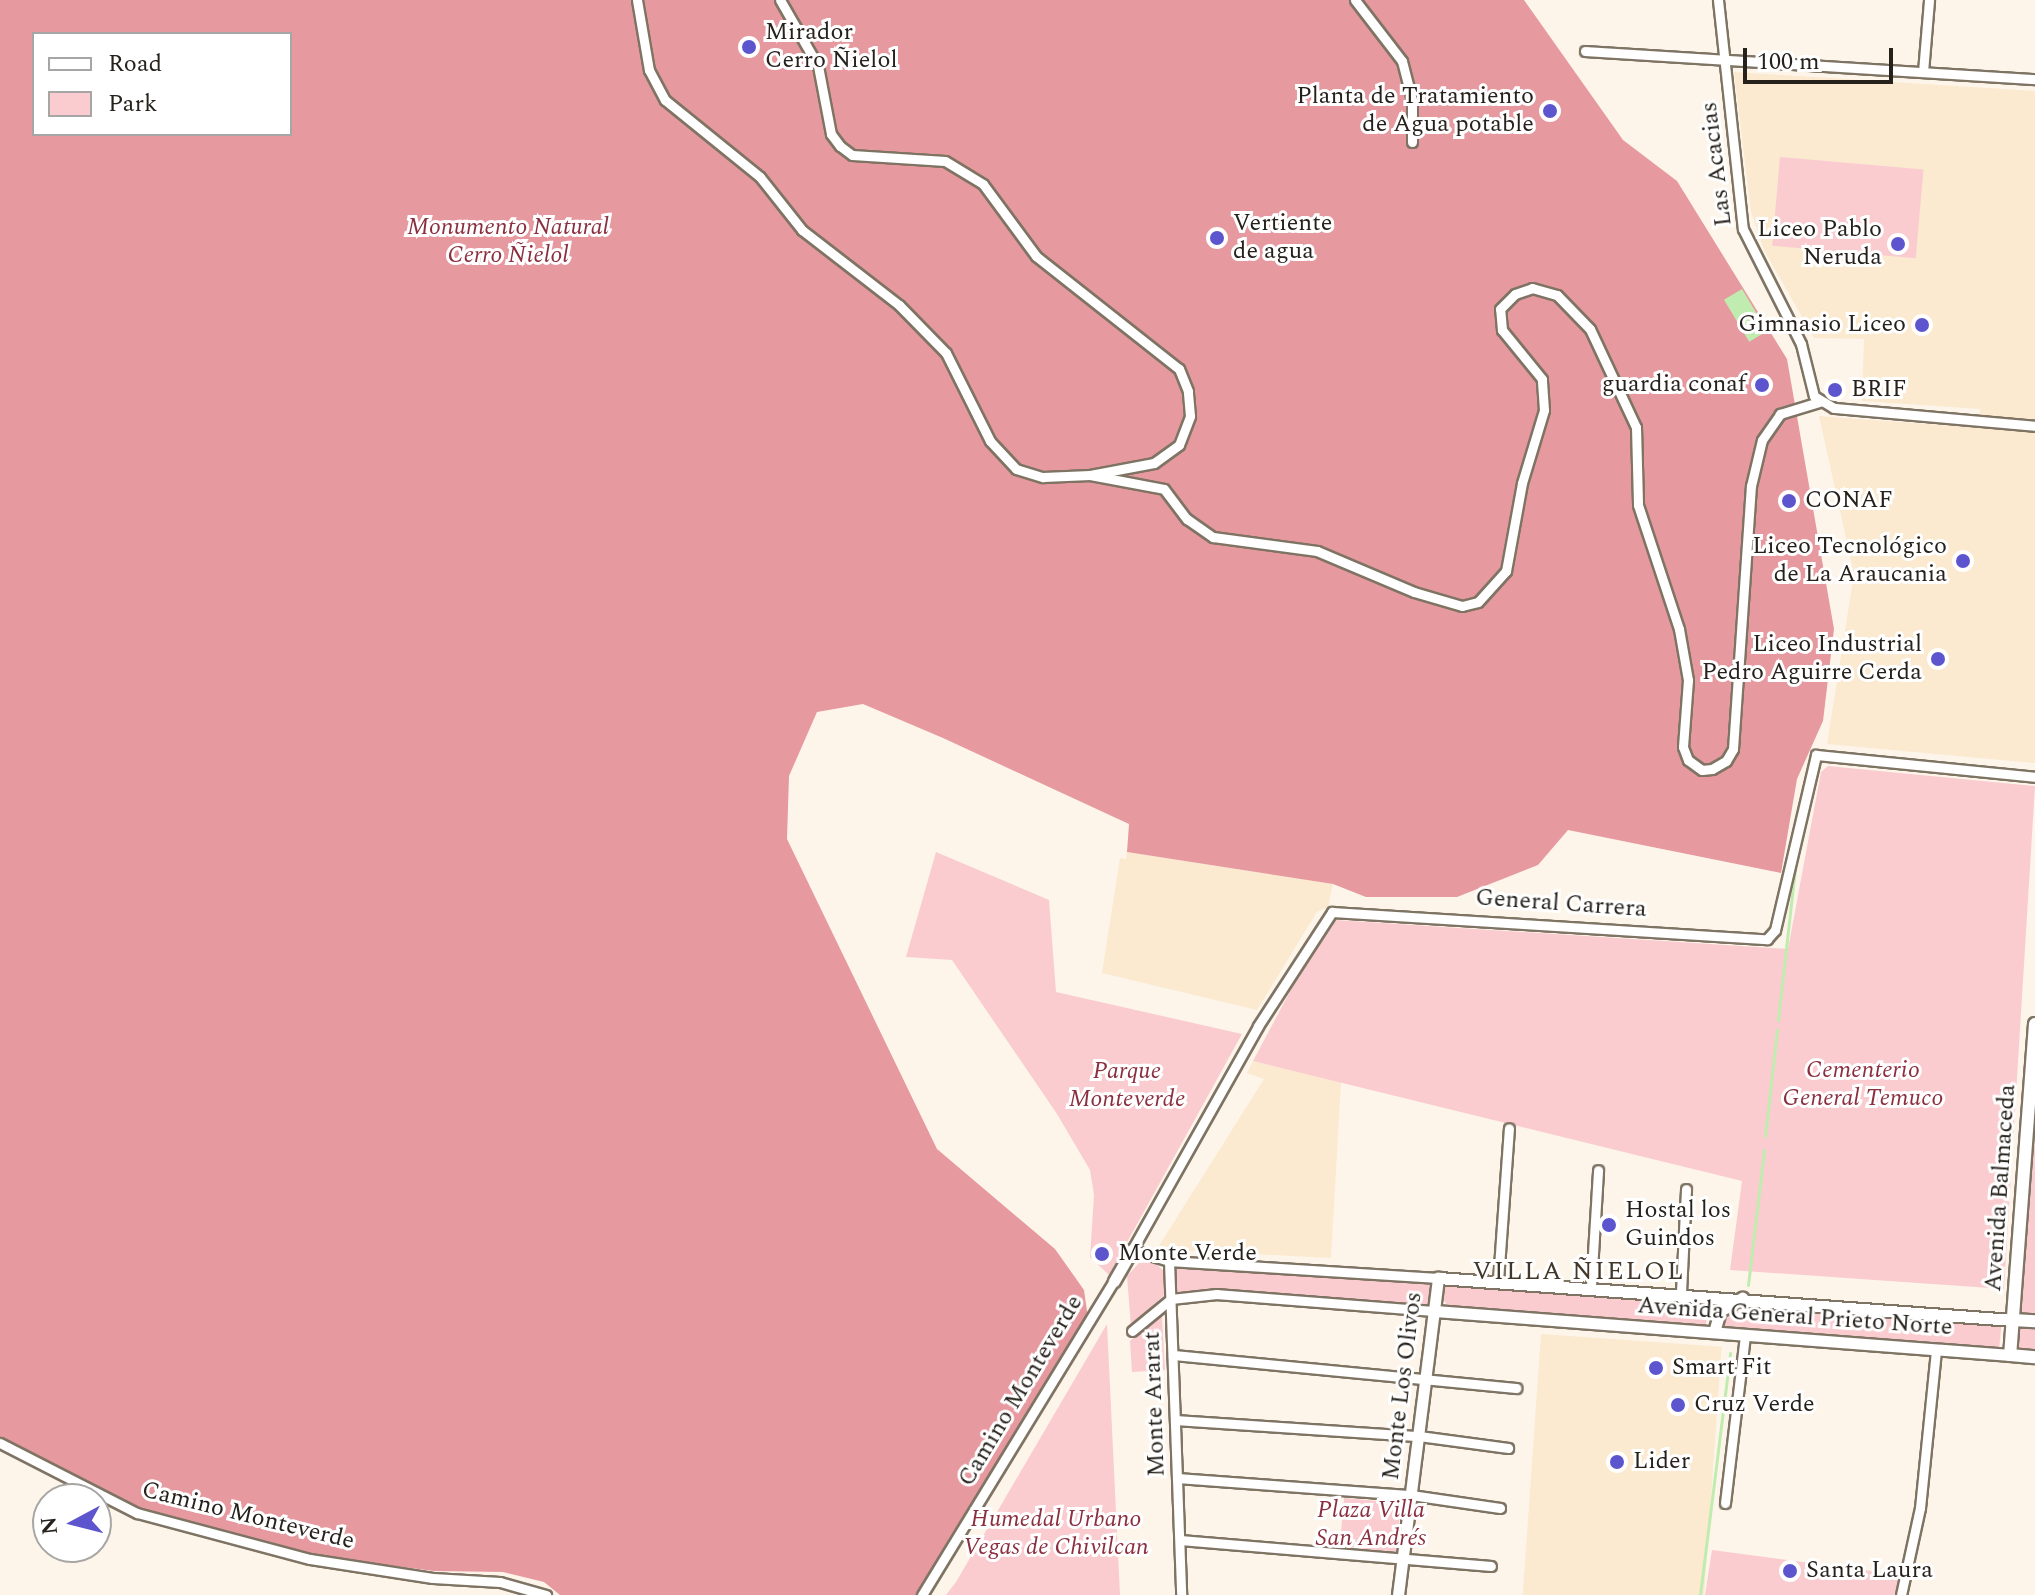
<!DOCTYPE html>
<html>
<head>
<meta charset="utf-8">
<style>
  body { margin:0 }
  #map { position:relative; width:2035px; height:1595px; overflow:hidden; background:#fdf5ea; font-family:Spectral,serif }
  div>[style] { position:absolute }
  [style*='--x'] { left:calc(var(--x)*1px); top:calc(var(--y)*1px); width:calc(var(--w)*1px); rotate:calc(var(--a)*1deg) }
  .built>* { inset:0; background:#fbe9d0; transform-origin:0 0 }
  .green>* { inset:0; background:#faccd0; transform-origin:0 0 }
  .forest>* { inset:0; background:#e799a0 }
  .water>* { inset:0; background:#c1ecaf; transform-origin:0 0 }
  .stream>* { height:3px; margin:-1.5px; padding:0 1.5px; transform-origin:1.5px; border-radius:1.5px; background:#c1ecaf }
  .roads { filter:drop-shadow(2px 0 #7f7464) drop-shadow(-2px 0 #7f7464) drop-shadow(0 2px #7f7464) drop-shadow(0 -2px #7f7464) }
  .minor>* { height:9px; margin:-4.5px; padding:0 4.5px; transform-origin:4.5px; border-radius:4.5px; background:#fff }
  .tertiary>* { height:11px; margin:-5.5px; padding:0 5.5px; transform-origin:5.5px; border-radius:5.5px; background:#fff }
  .secondary>* { height:12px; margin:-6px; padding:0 6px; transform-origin:6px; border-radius:6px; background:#fff }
  .dots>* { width:22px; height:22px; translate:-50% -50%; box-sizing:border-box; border:4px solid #fff; border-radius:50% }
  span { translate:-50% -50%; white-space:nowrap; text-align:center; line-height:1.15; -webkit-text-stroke:6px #fff; paint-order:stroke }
  .poi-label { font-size:24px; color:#26211b }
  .left { translate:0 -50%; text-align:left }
  .right { translate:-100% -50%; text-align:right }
  .street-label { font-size:24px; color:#26211b }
  .park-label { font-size:24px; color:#8b2f3f; font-style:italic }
  .neighbourhood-label { font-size:26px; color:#423729; letter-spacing:2px }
  .legend { position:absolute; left:32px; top:32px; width:260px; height:104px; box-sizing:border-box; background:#fff; border:2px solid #a8a6a4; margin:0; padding:10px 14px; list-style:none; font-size:24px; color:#26211b }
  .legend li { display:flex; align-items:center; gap:16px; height:40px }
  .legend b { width:40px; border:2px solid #a8a6a4 }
  .north { position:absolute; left:32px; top:1483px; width:80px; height:80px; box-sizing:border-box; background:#fff; border:2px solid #a8a6a4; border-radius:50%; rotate:263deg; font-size:22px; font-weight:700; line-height:32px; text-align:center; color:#26211b }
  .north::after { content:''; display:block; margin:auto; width:28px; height:36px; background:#5d55cd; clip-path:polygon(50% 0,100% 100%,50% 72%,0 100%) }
  .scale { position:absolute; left:1743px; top:48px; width:150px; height:36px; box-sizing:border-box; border:4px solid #26211b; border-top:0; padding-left:10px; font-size:24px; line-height:28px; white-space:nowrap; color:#26211b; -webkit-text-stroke:6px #fff; paint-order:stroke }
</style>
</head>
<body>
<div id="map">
  <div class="built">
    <i style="clip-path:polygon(1734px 72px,2035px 91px,2035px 422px,1980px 418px,1980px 409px,1862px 401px,1864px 339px,1814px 338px,1764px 250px,1751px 212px)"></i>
    <i style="clip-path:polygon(1819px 416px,2035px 432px,2035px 763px,1827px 744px,1854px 574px)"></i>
    <i style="clip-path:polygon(1127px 852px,1333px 884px,1328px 907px,1317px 912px,1257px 1010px,1102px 973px,1120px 858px,1126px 859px)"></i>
    <i style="clip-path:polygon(1253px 1061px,1341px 1082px,1331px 1258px,1157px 1249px,1264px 1079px,1247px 1073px)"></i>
    <i style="left:1541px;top:1334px;width:181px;height:263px;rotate:4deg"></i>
  </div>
  <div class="green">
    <i style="left:1780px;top:157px;width:144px;height:89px;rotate:5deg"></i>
    <i style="clip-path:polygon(1828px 766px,2035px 786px,2004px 1289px,1730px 1270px,1742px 1181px,1253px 1061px,1318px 939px,1335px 920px,1788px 949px,1821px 772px)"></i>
    <i style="clip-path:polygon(936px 852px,1049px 900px,1056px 992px,1242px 1034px,1109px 1275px,1090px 1257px,1094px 1195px,1090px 1170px,1057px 1114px,952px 960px,906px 957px)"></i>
    <i style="clip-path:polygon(2032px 1138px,2035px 1138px,2035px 1317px,2017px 1316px)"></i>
    <i style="clip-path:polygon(1154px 1262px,1165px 1272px,1166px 1293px,1131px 1327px,1127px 1276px,1139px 1263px)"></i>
    <i style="clip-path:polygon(1172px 1264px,1435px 1281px,1433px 1307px,1228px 1290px,1174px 1295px)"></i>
    <i style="clip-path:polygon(1449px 1281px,1708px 1301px,1706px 1325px,1447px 1305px,1440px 1294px)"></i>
    <i style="clip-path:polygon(1732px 1303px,2002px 1320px,1999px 1350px,1718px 1327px)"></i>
    <i style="clip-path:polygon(1162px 1317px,1165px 1370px,1132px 1372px,1130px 1341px,1153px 1319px)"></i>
    <i style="clip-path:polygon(2019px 1322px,2035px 1323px,2035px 1353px,2016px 1351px)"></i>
    <i style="clip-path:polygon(1107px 1324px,1120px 1595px,946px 1595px,956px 1582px)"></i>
    <i style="left:1344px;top:1498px;width:57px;height:49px;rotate:5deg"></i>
    <i style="clip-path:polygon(1712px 1550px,1902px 1575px,1898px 1595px,1705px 1595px)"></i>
  </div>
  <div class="forest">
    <i style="clip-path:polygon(evenodd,0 0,1524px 0,1623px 140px,1677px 181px,1787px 359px,1834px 629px,1823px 721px,1797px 779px,1781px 873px,1568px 830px,1538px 865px,1457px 897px,1366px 897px,1333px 884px,1127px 852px,1129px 824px,943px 738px,863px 704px,817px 712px,789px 776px,787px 839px,937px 1149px,1055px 1249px,1084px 1290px,1089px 1325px,916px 1595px,560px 1595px,544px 1582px,503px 1572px,434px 1571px,317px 1556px,138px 1510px,0 1439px,0 0,34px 34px,290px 34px,290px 134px,34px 134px,34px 34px)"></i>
  </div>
  <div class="water">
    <i style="left:1742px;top:289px;width:49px;height:21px;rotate:59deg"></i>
  </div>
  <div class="stream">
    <i style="--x:1803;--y:828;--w:64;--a:-75.5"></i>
    <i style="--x:1778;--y:1020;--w:162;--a:-83.6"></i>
    <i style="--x:1765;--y:1136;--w:107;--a:-83.5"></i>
    <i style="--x:1748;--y:1285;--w:136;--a:-83.2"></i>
    <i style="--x:1700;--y:1595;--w:244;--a:-82.9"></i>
  </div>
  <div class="roads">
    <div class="minor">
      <i style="--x:637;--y:0;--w:71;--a:80.3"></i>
      <i style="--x:649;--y:70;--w:34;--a:62"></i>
      <i style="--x:665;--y:100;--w:122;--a:39"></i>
      <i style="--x:760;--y:177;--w:68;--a:51.6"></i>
      <i style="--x:802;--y:230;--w:123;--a:37.7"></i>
      <i style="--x:899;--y:305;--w:67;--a:45.6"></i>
      <i style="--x:946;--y:353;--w:98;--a:63.4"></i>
      <i style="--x:990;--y:441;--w:38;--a:47"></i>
      <i style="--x:1016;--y:469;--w:28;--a:17"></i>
      <i style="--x:1043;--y:477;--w:47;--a:-2.4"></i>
      <i style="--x:1090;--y:475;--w:65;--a:-10.6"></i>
      <i style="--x:1154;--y:463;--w:31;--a:-36"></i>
      <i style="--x:1179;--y:445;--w:31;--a:-69"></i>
      <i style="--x:1190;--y:416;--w:25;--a:-95"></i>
      <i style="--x:1188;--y:391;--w:24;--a:-112"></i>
      <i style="--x:1179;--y:369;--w:182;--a:-141.7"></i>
      <i style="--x:1036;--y:256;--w:89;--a:-126.4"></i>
      <i style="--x:983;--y:184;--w:44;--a:-148.8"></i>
      <i style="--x:945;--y:161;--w:93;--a:-176.3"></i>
      <i style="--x:852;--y:155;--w:15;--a:-143"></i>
      <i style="--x:840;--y:146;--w:15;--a:-127"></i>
      <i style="--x:831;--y:134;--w:69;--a:-100.8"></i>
      <i style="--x:818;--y:66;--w:76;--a:-119.9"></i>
      <i style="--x:1355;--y:0;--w:77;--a:52.4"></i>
      <i style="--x:1402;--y:61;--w:40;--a:75.6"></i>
      <i style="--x:1412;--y:100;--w:42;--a:90"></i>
      <i style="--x:1718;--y:0;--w:230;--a:83.8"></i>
      <i style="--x:1743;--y:229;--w:129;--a:63.2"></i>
      <i style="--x:1801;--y:344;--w:54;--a:76"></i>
      <i style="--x:1814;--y:396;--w:23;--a:31"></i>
      <i style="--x:1834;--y:408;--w:202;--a:5.1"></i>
      <i style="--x:1585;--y:51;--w:451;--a:3.6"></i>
      <i style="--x:1923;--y:72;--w:72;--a:-85.2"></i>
      <i style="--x:1090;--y:475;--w:75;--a:10.7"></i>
      <i style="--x:1164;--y:489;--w:38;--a:53"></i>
      <i style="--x:1187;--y:519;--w:32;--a:35"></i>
      <i style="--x:1213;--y:537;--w:105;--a:7.7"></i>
      <i style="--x:1317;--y:551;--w:105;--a:22.9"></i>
      <i style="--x:1414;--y:592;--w:50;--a:16.3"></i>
      <i style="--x:1462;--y:606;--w:16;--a:-14"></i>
      <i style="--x:1478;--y:602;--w:42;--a:-47.9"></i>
      <i style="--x:1506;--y:571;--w:89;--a:-79.7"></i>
      <i style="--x:1522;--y:483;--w:76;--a:-73.2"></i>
      <i style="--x:1544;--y:410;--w:31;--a:-94"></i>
      <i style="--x:1542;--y:379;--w:63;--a:-129.2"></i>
      <i style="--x:1502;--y:330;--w:21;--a:-95"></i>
      <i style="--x:1500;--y:309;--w:21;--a:-45"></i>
      <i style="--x:1515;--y:294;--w:18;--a:-19"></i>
      <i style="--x:1532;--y:288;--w:26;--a:16"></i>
      <i style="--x:1557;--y:295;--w:47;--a:45.9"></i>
      <i style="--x:1590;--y:329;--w:108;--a:64.9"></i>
      <i style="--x:1636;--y:427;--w:78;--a:88.5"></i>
      <i style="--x:1638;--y:505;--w:131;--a:71.7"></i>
      <i style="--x:1679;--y:629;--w:52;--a:80"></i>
      <i style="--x:1688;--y:680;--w:67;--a:94.3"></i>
      <i style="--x:1683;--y:747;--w:14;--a:69"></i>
      <i style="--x:1688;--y:760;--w:17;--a:36"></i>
      <i style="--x:1702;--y:770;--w:10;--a:-6"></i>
      <i style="--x:1712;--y:769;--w:16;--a:-30"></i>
      <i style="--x:1726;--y:761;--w:14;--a:-60"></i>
      <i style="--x:1733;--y:749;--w:264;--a:-86.1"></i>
      <i style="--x:1751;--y:486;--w:47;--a:-76.6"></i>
      <i style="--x:1762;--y:440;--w:32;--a:-55"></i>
      <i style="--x:1780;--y:414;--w:41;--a:-17.1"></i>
      <i style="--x:1169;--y:1261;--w:334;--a:87.9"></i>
      <i style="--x:1438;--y:1278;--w:270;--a:-176.4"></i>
      <i style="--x:1169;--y:1261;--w:39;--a:-163"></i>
      <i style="--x:1132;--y:1250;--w:257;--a:-60.6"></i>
      <i style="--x:1258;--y:1026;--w:136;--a:-57"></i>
      <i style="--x:1332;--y:912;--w:436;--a:3.6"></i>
      <i style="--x:1767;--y:939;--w:12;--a:-48"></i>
      <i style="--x:1775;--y:930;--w:180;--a:-76.8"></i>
      <i style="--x:1816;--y:755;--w:220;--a:5.7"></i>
      <i style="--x:1498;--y:1281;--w:153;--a:-85.9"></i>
      <i style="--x:1591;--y:1286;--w:116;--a:-86.5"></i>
      <i style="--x:1681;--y:1292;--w:103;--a:-87.2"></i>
      <i style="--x:1132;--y:1331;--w:50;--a:-39.4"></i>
      <i style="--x:1171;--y:1299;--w:46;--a:-6.2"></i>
      <i style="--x:1217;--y:1294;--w:219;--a:4.5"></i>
      <i style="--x:1173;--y:1355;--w:345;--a:5.5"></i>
      <i style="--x:1175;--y:1420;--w:245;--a:3.8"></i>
      <i style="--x:1419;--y:1436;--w:90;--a:7.7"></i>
      <i style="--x:0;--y:1443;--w:154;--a:27.1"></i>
      <i style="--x:137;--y:1513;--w:179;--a:14.9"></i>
      <i style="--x:310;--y:1559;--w:124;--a:8.8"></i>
      <i style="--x:433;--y:1578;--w:67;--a:3.4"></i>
      <i style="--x:500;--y:1582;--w:48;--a:15.8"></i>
      <i style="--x:1177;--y:1478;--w:235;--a:4.2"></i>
      <i style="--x:1411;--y:1495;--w:90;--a:8.3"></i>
      <i style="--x:1725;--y:1503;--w:169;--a:-83.2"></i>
      <i style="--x:1180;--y:1540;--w:312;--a:4.8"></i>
      <i style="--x:922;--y:1595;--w:368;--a:-58.6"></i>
      <i style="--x:1901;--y:1595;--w:89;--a:-77.7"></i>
      <i style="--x:1920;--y:1508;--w:159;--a:-84.2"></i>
    </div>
    <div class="tertiary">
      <i style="--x:1114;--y:1281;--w:36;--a:-60"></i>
      <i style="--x:1435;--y:1311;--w:577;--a:4.38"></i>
      <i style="--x:1714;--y:1332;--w:22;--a:-74"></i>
      <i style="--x:1720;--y:1311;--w:26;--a:-31"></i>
      <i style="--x:1398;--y:1595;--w:320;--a:-82.8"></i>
      <i style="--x:1438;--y:1278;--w:577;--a:4.18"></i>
    </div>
    <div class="secondary">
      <i style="--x:2035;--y:1024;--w:332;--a:94.3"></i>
      <i style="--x:2010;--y:1355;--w:25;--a:5"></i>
      <i style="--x:2013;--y:1320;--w:22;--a:3"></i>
    </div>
  </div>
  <div class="dots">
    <i style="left:749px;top:47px;background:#5d55cd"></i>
    <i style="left:1550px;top:111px;background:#5d55cd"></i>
    <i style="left:1217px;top:238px;background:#5d55cd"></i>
    <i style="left:1898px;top:244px;background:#5d55cd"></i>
    <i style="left:1922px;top:325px;background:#5d55cd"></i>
    <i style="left:1762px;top:385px;background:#5d55cd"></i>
    <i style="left:1835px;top:390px;background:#5d55cd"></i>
    <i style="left:1789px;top:501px;background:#5d55cd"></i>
    <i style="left:1963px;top:561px;background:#5d55cd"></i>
    <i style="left:1938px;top:659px;background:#5d55cd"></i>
    <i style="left:1609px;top:1225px;background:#5d55cd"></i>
    <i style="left:1102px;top:1254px;background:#5d55cd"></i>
    <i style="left:1656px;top:1368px;background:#5d55cd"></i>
    <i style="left:1678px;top:1405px;background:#5d55cd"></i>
    <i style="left:1617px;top:1462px;background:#5d55cd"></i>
    <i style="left:1790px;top:1571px;background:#5d55cd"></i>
  </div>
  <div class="poi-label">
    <span class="left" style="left:765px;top:47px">Mirador<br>Cerro Ñielol</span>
    <span class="right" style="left:1534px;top:111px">Planta de Tratamiento<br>de Agua potable</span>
    <span class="left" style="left:1233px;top:238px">Vertiente<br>de agua</span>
    <span class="right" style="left:1882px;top:244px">Liceo Pablo<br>Neruda</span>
    <span class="right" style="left:1906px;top:325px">Gimnasio Liceo</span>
    <span class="right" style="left:1746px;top:385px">guardia conaf</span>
    <span class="left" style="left:1851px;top:390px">BRIF</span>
    <span class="left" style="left:1805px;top:501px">CONAF</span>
    <span class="right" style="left:1947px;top:561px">Liceo Tecnológico<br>de La Araucania</span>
    <span class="right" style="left:1922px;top:659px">Liceo Industrial<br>Pedro Aguirre Cerda</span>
    <span class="left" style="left:1625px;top:1225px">Hostal los<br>Guindos</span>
    <span class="left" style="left:1118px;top:1254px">Monte Verde</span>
    <span class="left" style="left:1672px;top:1368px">Smart Fit</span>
    <span class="left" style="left:1694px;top:1405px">Cruz Verde</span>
    <span class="left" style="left:1633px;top:1462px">Lider</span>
    <span class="left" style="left:1806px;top:1571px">Santa Laura</span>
  </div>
  <div class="street-label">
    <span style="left:1717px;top:164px;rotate:-97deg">Las Acacias</span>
    <span style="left:1561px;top:904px;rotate:4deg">General Carrera</span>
    <span style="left:2001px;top:1188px;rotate:-86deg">Avenida Balmaceda</span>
    <span style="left:1795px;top:1317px;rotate:4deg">Avenida General Prieto Norte</span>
    <span style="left:1403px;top:1386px;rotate:-83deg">Monte Los Olivos</span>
    <span style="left:1021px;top:1391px;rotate:-59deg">Camino Monteverde</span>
    <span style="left:1155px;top:1404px;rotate:-92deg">Monte Ararat</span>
    <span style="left:248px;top:1516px;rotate:14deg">Camino Monteverde</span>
  </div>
  <div class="park-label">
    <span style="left:508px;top:242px">Monumento Natural<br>Cerro Ñielol</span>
    <span style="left:1863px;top:1085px">Cementerio<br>General Temuco</span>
    <span style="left:1127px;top:1086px">Parque<br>Monteverde</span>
    <span style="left:1371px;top:1525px">Plaza Villa<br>San Andrés</span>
    <span style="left:1056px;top:1534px">Humedal Urbano<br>Vegas de Chivilcan</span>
  </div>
  <div class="neighbourhood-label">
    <span style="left:1579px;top:1272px">VILLA ÑIELOL</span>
  </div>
  <ul class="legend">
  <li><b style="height:10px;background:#fff"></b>Road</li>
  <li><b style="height:22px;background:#faccd0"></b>Park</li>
  </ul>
  <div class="north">N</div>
  <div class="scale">100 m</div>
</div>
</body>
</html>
